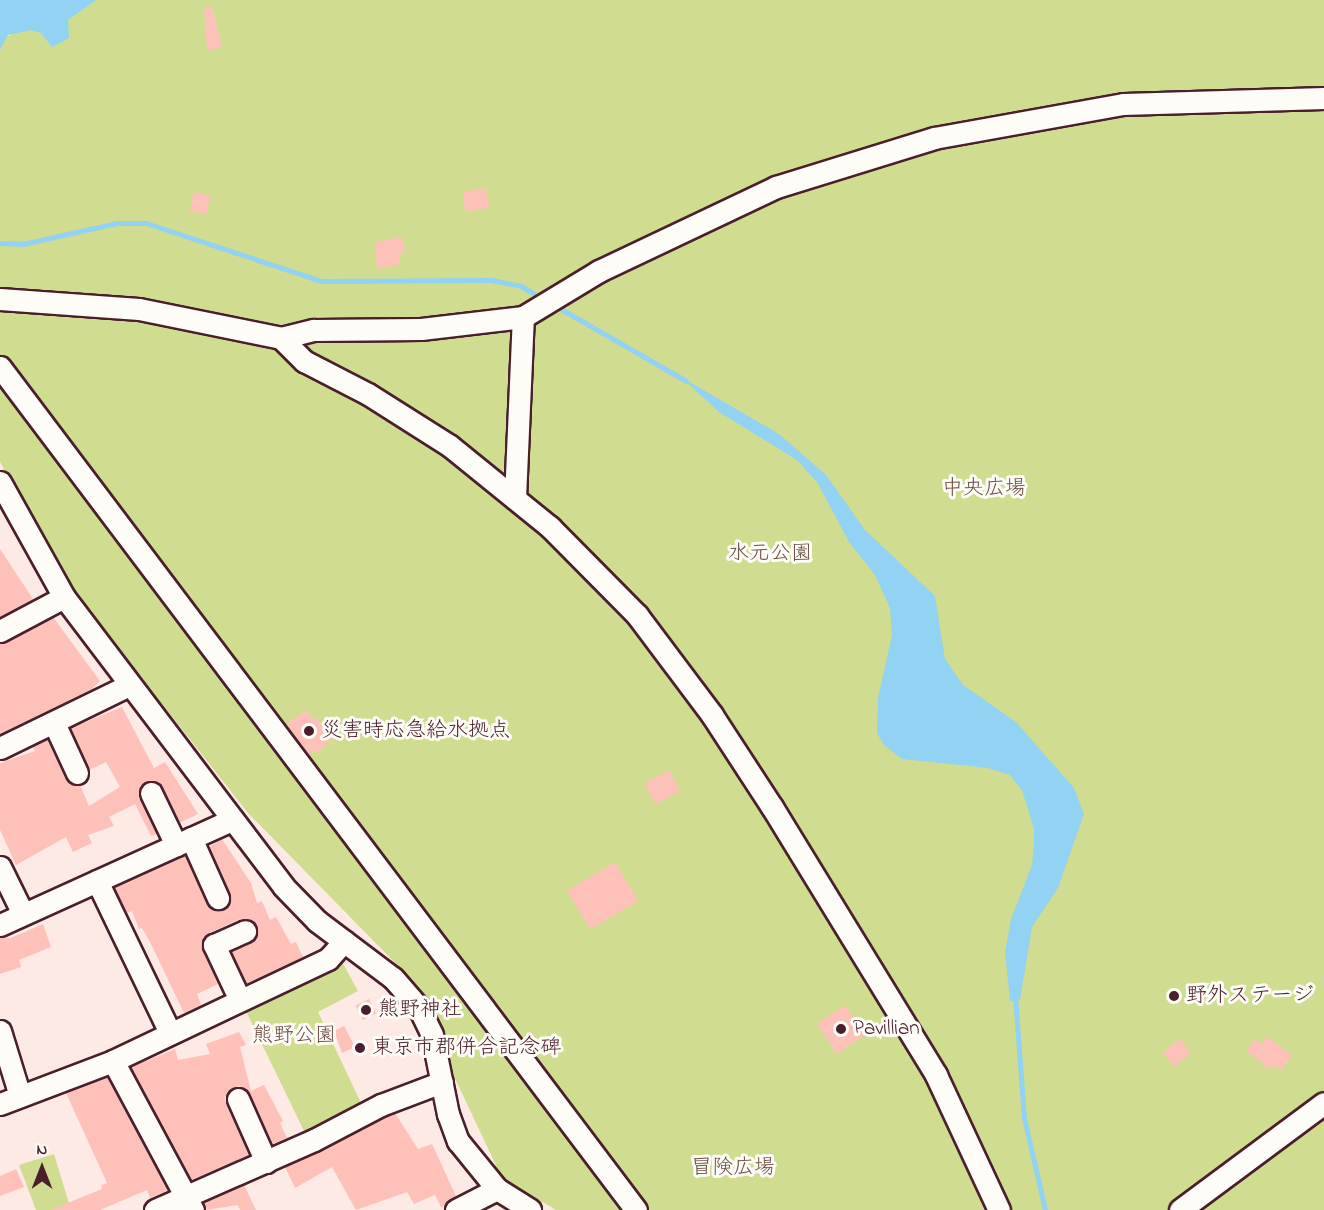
<!DOCTYPE html>
<html>
<head>
<meta charset="utf-8">
<style>
  body { margin:0 }
  #map { position:relative; width:1324px; height:1210px; overflow:hidden; background:#fdeae4; font-family:"Indie Flower","Klee One",sans-serif }
  div>[style] { position:absolute }
  [style*='--x'] { left:calc(var(--x)*1px); top:calc(var(--y)*1px); width:calc(var(--w)*1px); rotate:calc(var(--a)*1deg) }
  .green>* { inset:0; background:#d0dc8f }
  .water>* { inset:0; background:#92d2f3 }
  .stream>* { height:5px; margin:-2.5px; padding:0 2.5px; transform-origin:2.5px; border-radius:2.5px; background:#92d2f3 }
  .building>* { inset:0; background:#fdc1b9; transform-origin:0 0 }
  .roads { filter:drop-shadow(2px 0 #4a1f2b) drop-shadow(-2px 0 #4a1f2b) drop-shadow(0 2px #4a1f2b) drop-shadow(0 -2px #4a1f2b) }
  .minor>* { height:21px; margin:-10.5px; padding:0 10.5px; transform-origin:10.5px; border-radius:10.5px; background:#fdfcf7 }
  .dots>* { width:16px; height:16px; translate:-50% -50%; box-sizing:border-box; border:3px solid #fdfcf7; border-radius:50% }
  span { translate:-50% -50%; white-space:nowrap; text-align:center; line-height:1.15; -webkit-text-stroke:6px #fdfcf7; paint-order:stroke }
  .park-label { font-size:21px; color:#6c4e44 }
  .poi-label { font-size:21px; color:#4a1f2b }
  .left { translate:0 -50%; text-align:left }
  .north { position:absolute; left:12px; top:1138px; width:60px; height:60px; -webkit-text-stroke:4px #fdfcf7; paint-order:stroke; rotate:0deg; font-size:16px; font-weight:700; line-height:24px; text-align:center; color:#4a1f2b }
  .north::after { content:''; display:block; margin:auto; width:21px; height:27px; background:#4a1f2b; clip-path:polygon(50% 0,100% 100%,50% 72%,0 100%) }
</style>
</head>
<body>
<div id="map">
  <div class="green">
    <i style="clip-path:polygon(83px 0,1324px 0,1324px 1210px,556px 1210px,502px 1178px,452px 1072px,436px 1019px,405px 973px,248px 813px,73px 591px,0 462px,0 40px)"></i>
    <i style="clip-path:polygon(342px 962px,358px 991px,318px 1012px,361px 1103px,305px 1133px,244px 1007px)"></i>
    <i style="clip-path:polygon(54px 1154px,71px 1210px,36px 1210px,19px 1165px)"></i>
  </div>
  <div class="water">
    <i style="clip-path:polygon(0 0,96px 0,68px 20px,69px 38px,52px 47px,41px 33px,31px 30px,8px 35px,0 50px)"></i>
    <i style="clip-path:polygon(681px 377px,779px 434px,826px 475px,865px 530px,935px 596px,945px 659px,963px 685px,1016px 722px,1074px 788px,1084px 814px,1058px 888px,1032px 927px,1020px 1000px,1010px 1001px,1005px 952px,1011px 919px,1032px 865px,1034px 844px,1034px 829px,1022px 790px,1010px 775px,988px 768px,902px 759px,884px 745px,877px 733px,878px 698px,892px 635px,890px 608px,875px 575px,849px 542px,817px 482px,797px 460px,719px 412px)"></i>
  </div>
  <div class="stream">
    <i style="--x:0;--y:243;--w:23;--a:2"></i>
    <i style="--x:23;--y:244;--w:96;--a:-12.6"></i>
    <i style="--x:117;--y:223;--w:29;--a:0"></i>
    <i style="--x:146;--y:223;--w:184;--a:18.3"></i>
    <i style="--x:321;--y:281;--w:170;--a:-0.3"></i>
    <i style="--x:491;--y:280;--w:31;--a:11"></i>
    <i style="--x:521;--y:286;--w:26;--a:31"></i>
    <i style="--x:554;--y:305;--w:152;--a:29.9"></i>
    <i style="--x:1015;--y:996;--w:122;--a:85.8"></i>
    <i style="--x:1024;--y:1118;--w:94;--a:77.1"></i>
  </div>
  <div class="building">
    <i style="clip-path:polygon(212px 6px,222px 47px,207px 51px,204px 8px)"></i>
    <i style="left:486px;top:188px;width:20px;height:24px;rotate:81deg"></i>
    <i style="left:194px;top:192px;width:17px;height:19px;rotate:13deg"></i>
    <i style="clip-path:polygon(402px 237px,405px 253px,398px 254px,401px 264px,377px 269px,375px 242px)"></i>
    <i style="clip-path:polygon(0 549px,33px 599px,0 617px)"></i>
    <i style="clip-path:polygon(53px 617px,100px 681px,92px 689px,0 734px,0 644px)"></i>
    <i style="clip-path:polygon(122px 707px,154px 768px,165px 762px,198px 814px,179px 823px,162px 787px,158px 782px,146px 781px,140px 786px,139px 798px,157px 834px,151px 836px,135px 804px,109px 817px,114px 826px,88px 835px,92px 843px,73px 852px,66px 837px,16px 865px,0 830px,0 763px,35px 751px,32px 746px,47px 739px,65px 778px,80px 785px,89px 806px,120px 787px,106px 762px,89px 770px,71px 728px)"></i>
    <i style="clip-path:polygon(306px 710px,312px 719px,316px 716px,331px 739px,318px 753px,313px 750px,308px 755px,287px 724px)"></i>
    <i style="left:669px;top:770px;width:24px;height:28px;rotate:62deg"></i>
    <i style="clip-path:polygon(222px 839px,251px 883px,257px 903px,262px 901px,270px 920px,276px 917px,291px 944px,296px 942px,303px 957px,246px 984px,231px 951px,255px 939px,256px 925px,252px 920px,240px 919px,209px 933px,203px 938px,202px 950px,218px 984px,197px 994px,201px 1005px,184px 1013px,151px 944px,142px 928px,139px 929px,132px 911px,127px 913px,114px 888px,185px 855px,207px 904px,211px 909px,223px 910px,229px 905px,230px 893px,209px 847px)"></i>
    <i style="left:615px;top:862px;width:45px;height:56px;rotate:59deg"></i>
    <i style="clip-path:polygon(43px 924px,51px 947px,19px 960px,21px 967px,0 974px,0 938px,11px 938px)"></i>
    <i style="left:369px;top:999px;width:16px;height:15px;rotate:63deg"></i>
    <i style="left:845px;top:1005px;width:36px;height:34px;rotate:56deg"></i>
    <i style="clip-path:polygon(344px 1026px,355px 1047px,342px 1053px,334px 1031px)"></i>
    <i style="clip-path:polygon(239px 1032px,246px 1045px,240px 1047px,251px 1091px,264px 1085px,283px 1121px,280px 1123px,287px 1138px,272px 1144px,249px 1093px,240px 1086px,232px 1088px,225px 1097px,226px 1104px,249px 1155px,191px 1180px,131px 1067px,175px 1049px,178px 1060px,210px 1054px,206px 1044px)"></i>
    <i style="clip-path:polygon(1267px 1037px,1292px 1055px,1281px 1070px,1274px 1065px,1270px 1069px,1246px 1051px,1255px 1039px,1262px 1044px)"></i>
    <i style="left:1180px;top:1039px;width:18px;height:22px;rotate:52deg"></i>
    <i style="clip-path:polygon(107px 1077px,168px 1190px,150px 1198px,147px 1190px,100px 1210px,50px 1210px,102px 1189px,101px 1185px,107px 1183px,66px 1093px)"></i>
    <i style="clip-path:polygon(395px 1113px,418px 1149px,432px 1144px,456px 1196px,444px 1206px,441px 1207px,435px 1195px,414px 1204px,407px 1192px,356px 1210px,332px 1167px,295px 1188px,285px 1167px)"></i>
    <i style="clip-path:polygon(16px 1169px,24px 1187px,0 1196px,0 1176px)"></i>
    <i style="clip-path:polygon(244px 1185px,256px 1210px,240px 1210px,238px 1205px,207px 1210px,203px 1203px)"></i>
  </div>
  <div class="roads">
    <div class="minor">
      <i style="--x:0;--y:299;--w:139;--a:4.1"></i>
      <i style="--x:139;--y:309;--w:145;--a:11.5"></i>
      <i style="--x:281;--y:338;--w:34;--a:-14"></i>
      <i style="--x:314;--y:330;--w:107;--a:-0.5"></i>
      <i style="--x:421;--y:329;--w:103;--a:-6.7"></i>
      <i style="--x:523;--y:317;--w:89;--a:-31.2"></i>
      <i style="--x:599;--y:271;--w:196;--a:-25.4"></i>
      <i style="--x:776;--y:187;--w:165;--a:-17.2"></i>
      <i style="--x:934;--y:138;--w:192;--a:-10.2"></i>
      <i style="--x:1123;--y:104;--w:201;--a:-1.7"></i>
      <i style="--x:281;--y:338;--w:33;--a:45"></i>
      <i style="--x:304;--y:361;--w:72;--a:27.3"></i>
      <i style="--x:368;--y:394;--w:97;--a:32.4"></i>
      <i style="--x:450;--y:446;--w:129;--a:39"></i>
      <i style="--x:550;--y:527;--w:124;--a:45.3"></i>
      <i style="--x:637;--y:615;--w:125;--a:53.1"></i>
      <i style="--x:712;--y:715;--w:110;--a:56.9"></i>
      <i style="--x:772;--y:807;--w:314;--a:58.5"></i>
      <i style="--x:936;--y:1075;--w:149;--a:65"></i>
      <i style="--x:0;--y:367;--w:1056;--a:52.97"></i>
      <i style="--x:0;--y:482;--w:132;--a:60.9"></i>
      <i style="--x:64;--y:597;--w:363;--a:52.8"></i>
      <i style="--x:283;--y:886;--w:49;--a:45.8"></i>
      <i style="--x:317;--y:921;--w:95;--a:36.9"></i>
      <i style="--x:393;--y:978;--w:40;--a:49"></i>
      <i style="--x:419;--y:1008;--w:30;--a:64"></i>
      <i style="--x:432;--y:1035;--w:81;--a:78.6"></i>
      <i style="--x:448;--y:1114;--w:29;--a:70"></i>
      <i style="--x:458;--y:1141;--w:62;--a:50.9"></i>
      <i style="--x:497;--y:1189;--w:39;--a:32"></i>
      <i style="--x:515;--y:498;--w:181;--a:-87.5"></i>
      <i style="--x:0;--y:631;--w:72;--a:-28"></i>
      <i style="--x:54;--y:723;--w:55;--a:65.3"></i>
      <i style="--x:0;--y:748;--w:144;--a:-26"></i>
      <i style="--x:151;--y:793;--w:58;--a:64.3"></i>
      <i style="--x:191;--y:838;--w:66;--a:65.8"></i>
      <i style="--x:0;--y:867;--w:52;--a:63.9"></i>
      <i style="--x:97;--y:881;--w:169;--a:64.3"></i>
      <i style="--x:0;--y:925;--w:255;--a:-24.4"></i>
      <i style="--x:240;--y:1000;--w:61;--a:-115.3"></i>
      <i style="--x:214;--y:945;--w:34;--a:-24"></i>
      <i style="--x:0;--y:1031;--w:68;--a:72.9"></i>
      <i style="--x:113;--y:1061;--w:169;--a:61.8"></i>
      <i style="--x:238;--y:1099;--w:69;--a:66"></i>
      <i style="--x:0;--y:1104;--w:121;--a:-20.8"></i>
      <i style="--x:113;--y:1061;--w:238;--a:-25.4"></i>
      <i style="--x:328;--y:959;--w:24;--a:-48"></i>
      <i style="--x:155;--y:1210;--w:174;--a:-23.8"></i>
      <i style="--x:314;--y:1140;--w:76;--a:-27.6"></i>
      <i style="--x:381;--y:1105;--w:65;--a:-20.7"></i>
      <i style="--x:456;--y:1210;--w:46;--a:-27.1"></i>
      <i style="--x:1180;--y:1210;--w:179;--a:-36.6"></i>
    </div>
  </div>
  <div class="dots">
    <i style="left:309px;top:731px;background:#4a1f2b"></i>
    <i style="left:1174px;top:996px;background:#4a1f2b"></i>
    <i style="left:366px;top:1010px;background:#4a1f2b"></i>
    <i style="left:841px;top:1029px;background:#4a1f2b"></i>
    <i style="left:360px;top:1048px;background:#4a1f2b"></i>
  </div>
  <div class="park-label">
    <span style="left:984px;top:489px">中央広場</span>
    <span style="left:770px;top:554px">水元公園</span>
    <span style="left:294px;top:1036px">熊野公園</span>
    <span style="left:733px;top:1168px">冒険広場</span>
  </div>
  <div class="poi-label">
    <span class="left" style="left:321px;top:731px">災害時応急給水拠点</span>
    <span class="left" style="left:1186px;top:996px">野外ステージ</span>
    <span class="left" style="left:378px;top:1010px">熊野神社</span>
    <span class="left" style="left:853px;top:1029px">Pavillian</span>
    <span class="left" style="left:372px;top:1048px">東京市郡併合記念碑</span>
  </div>
  <div class="north">N</div>
</div>
</body>
</html>
